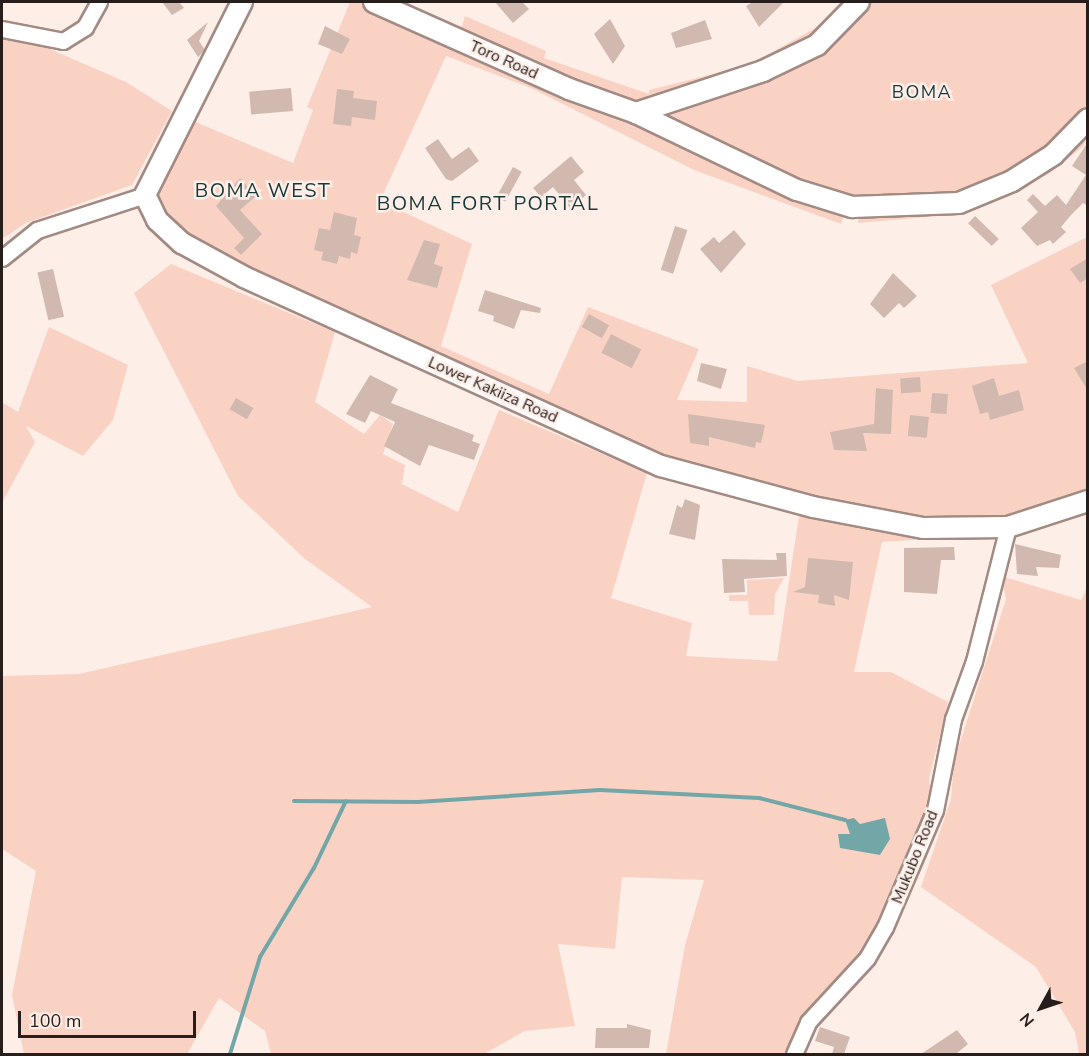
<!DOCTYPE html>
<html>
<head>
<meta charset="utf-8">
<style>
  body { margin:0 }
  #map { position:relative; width:1089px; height:1056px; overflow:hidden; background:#fdeee8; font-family:"Nunito Sans",sans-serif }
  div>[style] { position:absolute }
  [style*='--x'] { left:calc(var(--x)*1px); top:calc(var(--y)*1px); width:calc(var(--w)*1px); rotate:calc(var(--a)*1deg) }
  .green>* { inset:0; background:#fad2c4 }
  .water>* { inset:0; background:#73a6a7 }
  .stream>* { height:4px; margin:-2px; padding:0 2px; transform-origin:2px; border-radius:2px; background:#73a6a7 }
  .building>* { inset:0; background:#d1b9b0; transform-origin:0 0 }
  .roads { filter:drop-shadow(2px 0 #a28b83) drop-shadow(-2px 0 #a28b83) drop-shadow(0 2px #a28b83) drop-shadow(0 -2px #a28b83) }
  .minor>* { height:15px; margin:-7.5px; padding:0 7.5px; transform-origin:7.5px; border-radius:7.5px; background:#fff }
  .major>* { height:20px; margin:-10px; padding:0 10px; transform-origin:10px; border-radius:10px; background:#fff }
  span { translate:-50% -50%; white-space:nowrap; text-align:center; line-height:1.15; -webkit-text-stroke:5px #fdeee8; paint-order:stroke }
  .street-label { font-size:16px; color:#271e1b }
  .neighbourhood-label { font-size:18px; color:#17393a; letter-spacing:1.5px }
  .quarter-label { font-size:20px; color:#17393a; letter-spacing:1.5px }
  .frame { position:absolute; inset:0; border:3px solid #271e1b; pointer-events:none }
  .north { position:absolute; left:1011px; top:978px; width:60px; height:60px; -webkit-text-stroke:4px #fdeee8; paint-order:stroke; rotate:230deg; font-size:16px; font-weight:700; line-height:24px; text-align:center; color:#271e1b }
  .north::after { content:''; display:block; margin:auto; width:21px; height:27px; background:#271e1b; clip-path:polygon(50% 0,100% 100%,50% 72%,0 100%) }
  .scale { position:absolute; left:18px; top:1011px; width:178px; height:27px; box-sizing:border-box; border:3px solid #271e1b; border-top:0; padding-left:8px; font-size:18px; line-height:21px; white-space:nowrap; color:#271e1b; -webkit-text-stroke:4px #fdeee8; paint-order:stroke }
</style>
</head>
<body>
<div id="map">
  <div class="green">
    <i style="clip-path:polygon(350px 2px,366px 2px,847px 206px,841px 224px,694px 170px,531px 88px,446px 56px,380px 201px,472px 244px,441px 346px,549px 394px,588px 307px,699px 349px,677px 400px,747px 402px,747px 366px,798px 381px,1028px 363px,991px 285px,1087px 237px,1087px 490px,1025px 514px,978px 524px,825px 507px,650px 456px,359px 327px,172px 229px,155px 196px,191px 120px,293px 163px,313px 110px,307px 107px)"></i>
    <i style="clip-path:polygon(858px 2px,1087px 2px,1088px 117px,1049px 154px,958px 197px,920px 203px,803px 190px,648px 110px,817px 45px)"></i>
    <i style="clip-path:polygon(465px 16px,546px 51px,544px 58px,649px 94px,649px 90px,749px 65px,819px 26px,825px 35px,759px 69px,650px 100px,635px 100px,603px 92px,461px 29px)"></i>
    <i style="clip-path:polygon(13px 33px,126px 82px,172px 111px,132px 185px,26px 223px,2px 239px,2px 39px)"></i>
    <i style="clip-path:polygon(1087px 129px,1084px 146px,1048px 174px,962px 214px,858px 223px,858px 211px,956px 205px)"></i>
    <i style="clip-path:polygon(171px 264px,335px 332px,315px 402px,364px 434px,380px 415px,393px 424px,383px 454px,405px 465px,402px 484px,458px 512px,499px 410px,647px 473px,611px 598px,692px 623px,686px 656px,777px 661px,799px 516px,887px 533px,987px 535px,882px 542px,854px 672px,891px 672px,948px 702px,929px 779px,933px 800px,870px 943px,809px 1007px,787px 1054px,666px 1054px,685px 945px,704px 880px,622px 877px,615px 949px,558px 944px,575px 1026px,525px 1031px,484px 1054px,271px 1054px,265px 1031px,219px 998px,187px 1054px,24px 1054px,12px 995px,36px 871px,2px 849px,2px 676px,79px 674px,372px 607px,305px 559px,238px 496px,134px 293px)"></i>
    <i style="clip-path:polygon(49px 327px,128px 365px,113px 420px,83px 456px,26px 426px,35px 442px,2px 503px,2px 402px,18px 412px)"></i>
    <i style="clip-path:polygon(1001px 576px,1081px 600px,1087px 588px,1087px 1054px,1079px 1054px,1075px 1032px,1036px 967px,921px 887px,951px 799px,954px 761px,1006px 599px)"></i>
    <i style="clip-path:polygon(784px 578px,775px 594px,774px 615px,749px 615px,748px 601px,729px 601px,729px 595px,747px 595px,747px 580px)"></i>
  </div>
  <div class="water">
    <i style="clip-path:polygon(854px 818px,860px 824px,885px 818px,890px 839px,880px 855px,840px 848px,838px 834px,850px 834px,845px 820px)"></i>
  </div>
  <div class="stream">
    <i style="--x:294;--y:801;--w:124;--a:0.5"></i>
    <i style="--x:418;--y:802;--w:182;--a:-3.8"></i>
    <i style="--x:600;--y:790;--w:159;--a:2.9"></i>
    <i style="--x:759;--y:798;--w:89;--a:14.3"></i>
    <i style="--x:230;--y:1054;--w:102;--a:-72.8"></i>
    <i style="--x:260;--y:957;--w:104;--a:-58.8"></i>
    <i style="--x:314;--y:868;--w:74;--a:-64.5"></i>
  </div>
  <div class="building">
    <i style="clip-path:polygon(162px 2px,179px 2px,184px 8px,172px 15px)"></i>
    <i style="clip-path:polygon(495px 2px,522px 2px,529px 9px,513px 23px)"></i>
    <i style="clip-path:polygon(753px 2px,784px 2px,759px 27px,746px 6px)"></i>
    <i style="clip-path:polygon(610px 19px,625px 46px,613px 64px,594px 34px)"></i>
    <i style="clip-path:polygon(705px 20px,712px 39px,676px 48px,671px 33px)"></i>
    <i style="clip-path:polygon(208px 22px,199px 41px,205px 50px,198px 57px,187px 40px)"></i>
    <i style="clip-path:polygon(325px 26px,350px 39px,342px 54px,318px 44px)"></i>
    <i style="left:291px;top:88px;width:23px;height:42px;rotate:85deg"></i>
    <i style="clip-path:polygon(337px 89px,354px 91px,353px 98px,377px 101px,375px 120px,352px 117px,351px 126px,333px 124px)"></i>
    <i style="clip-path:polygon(438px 139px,452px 159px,469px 147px,479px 161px,452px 181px,446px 179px,425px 148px)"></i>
    <i style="clip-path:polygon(1088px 142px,1088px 206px,1083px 203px,1071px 215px,1061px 227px,1066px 232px,1053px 244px,1050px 240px,1037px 246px,1021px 228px,1038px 212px,1027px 200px,1033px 194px,1045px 206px,1057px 195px,1066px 205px,1086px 175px,1072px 166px)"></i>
    <i style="clip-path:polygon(571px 156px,584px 172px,574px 180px,586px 195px,570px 208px,553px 187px,541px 197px,533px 188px)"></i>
    <i style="left:513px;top:167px;width:10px;height:34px;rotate:29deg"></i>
    <i style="clip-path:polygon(240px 178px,256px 196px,240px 210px,262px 234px,241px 255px,234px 248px,244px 238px,216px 206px)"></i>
    <i style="clip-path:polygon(334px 212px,357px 218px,354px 235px,361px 237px,357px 254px,351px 252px,350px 259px,339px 256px,337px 264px,321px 260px,323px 252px,314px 250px,319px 228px,330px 230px)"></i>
    <i style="left:975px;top:216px;width:33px;height:10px;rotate:44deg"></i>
    <i style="left:675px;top:226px;width:13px;height:46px;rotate:18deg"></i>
    <i style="clip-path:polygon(734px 230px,746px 244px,721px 273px,700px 249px,714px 237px,719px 243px)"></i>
    <i style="clip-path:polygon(424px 240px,440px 244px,434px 264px,443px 267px,437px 288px,407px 280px)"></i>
    <i style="clip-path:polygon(1088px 258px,1088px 278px,1080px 283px,1070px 269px)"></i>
    <i style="left:53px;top:269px;width:49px;height:16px;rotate:77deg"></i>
    <i style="clip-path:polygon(893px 273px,917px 296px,904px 308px,899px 303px,884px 318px,870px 304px)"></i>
    <i style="clip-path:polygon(485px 290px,541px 308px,540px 313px,521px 310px,514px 329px,493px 321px,494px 316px,478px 311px)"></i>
    <i style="left:589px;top:314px;width:23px;height:15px;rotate:29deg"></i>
    <i style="left:611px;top:334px;width:34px;height:21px;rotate:27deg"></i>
    <i style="clip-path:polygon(1088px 361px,1088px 391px,1074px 368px)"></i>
    <i style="clip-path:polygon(701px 363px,727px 369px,721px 389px,697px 381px)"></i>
    <i style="clip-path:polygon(370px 375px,398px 389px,391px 403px,474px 435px,472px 441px,480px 444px,474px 460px,429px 445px,420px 466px,384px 446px,395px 422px,371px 411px,365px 423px,346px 414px)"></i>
    <i style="left:920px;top:377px;width:15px;height:20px;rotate:86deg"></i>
    <i style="clip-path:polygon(994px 378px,999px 396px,1019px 390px,1024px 410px,990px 420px,988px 412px,980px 414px,972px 386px)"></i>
    <i style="clip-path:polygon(876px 388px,893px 390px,891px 434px,863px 433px,867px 451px,834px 450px,830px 432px,874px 424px)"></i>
    <i style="left:932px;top:393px;width:16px;height:20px;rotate:4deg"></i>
    <i style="left:236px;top:398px;width:20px;height:13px;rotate:30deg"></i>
    <i style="clip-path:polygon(688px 414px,765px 425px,761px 443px,756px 442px,755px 448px,709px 437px,709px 446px,690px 443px)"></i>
    <i style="left:910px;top:415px;width:19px;height:21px;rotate:6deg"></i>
    <i style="clip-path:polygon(685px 499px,700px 505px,695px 540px,669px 534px,677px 505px,682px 508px)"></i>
    <i style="clip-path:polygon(1015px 544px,1061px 555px,1059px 568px,1036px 567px,1038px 576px,1017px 574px)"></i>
    <i style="clip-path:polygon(954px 547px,955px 560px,941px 560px,937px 594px,904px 592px,904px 548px)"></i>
    <i style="clip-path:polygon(776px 553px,786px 553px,787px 576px,744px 579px,745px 592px,724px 593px,722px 559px,777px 560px)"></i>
    <i style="clip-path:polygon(808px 558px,853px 562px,849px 600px,834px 595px,835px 606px,818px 603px,819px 595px,793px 592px,805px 587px)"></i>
    <i style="clip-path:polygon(627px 1024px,651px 1030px,649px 1048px,595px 1048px,596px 1028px,627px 1028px)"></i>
    <i style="clip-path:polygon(820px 1027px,850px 1037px,844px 1054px,832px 1054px,834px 1047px,815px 1041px)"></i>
    <i style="clip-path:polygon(957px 1030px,968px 1044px,956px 1054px,921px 1054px)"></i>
  </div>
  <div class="roads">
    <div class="minor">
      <i style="--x:2;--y:29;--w:62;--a:11.1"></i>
      <i style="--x:63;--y:41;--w:26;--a:-32"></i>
      <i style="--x:85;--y:27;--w:29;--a:-61"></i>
      <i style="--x:2;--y:258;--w:45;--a:-38.7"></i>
      <i style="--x:37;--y:230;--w:114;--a:-18"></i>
      <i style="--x:794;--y:1054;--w:35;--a:-66"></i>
      <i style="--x:808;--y:1022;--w:87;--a:-47.3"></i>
      <i style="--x:867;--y:958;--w:36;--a:-60"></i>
      <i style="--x:885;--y:927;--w:127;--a:-66.9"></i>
      <i style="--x:935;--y:810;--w:93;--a:-78.8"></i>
      <i style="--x:953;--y:719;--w:62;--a:-70.1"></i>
      <i style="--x:974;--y:661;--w:138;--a:-75.8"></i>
    </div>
    <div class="major">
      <i style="--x:242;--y:2;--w:216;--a:116.7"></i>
      <i style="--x:145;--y:195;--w:28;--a:64"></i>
      <i style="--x:157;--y:220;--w:34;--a:43"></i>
      <i style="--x:182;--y:243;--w:71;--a:28.7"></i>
      <i style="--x:244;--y:277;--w:458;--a:24.4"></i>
      <i style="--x:661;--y:466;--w:157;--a:15.1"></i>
      <i style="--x:813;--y:507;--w:112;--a:10.8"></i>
      <i style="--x:923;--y:528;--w:85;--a:-0.7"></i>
      <i style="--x:1008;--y:527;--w:84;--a:-18"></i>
      <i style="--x:374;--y:2;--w:214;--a:24"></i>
      <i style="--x:569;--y:89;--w:71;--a:19.7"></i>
      <i style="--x:636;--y:113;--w:178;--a:25.6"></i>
      <i style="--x:797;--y:190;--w:58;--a:17.2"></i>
      <i style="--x:852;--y:207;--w:107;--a:-2.1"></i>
      <i style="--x:959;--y:203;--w:57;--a:-22.5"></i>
      <i style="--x:1012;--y:181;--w:49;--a:-32.4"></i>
      <i style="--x:1053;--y:155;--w:50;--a:-45.8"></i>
      <i style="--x:636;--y:113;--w:134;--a:-18.3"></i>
      <i style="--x:763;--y:71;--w:60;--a:-25.7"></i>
      <i style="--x:817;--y:45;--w:60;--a:-45.7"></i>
    </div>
  </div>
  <div class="street-label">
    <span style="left:504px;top:60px;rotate:24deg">Toro Road</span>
    <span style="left:493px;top:390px;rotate:24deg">Lower Kakiiza Road</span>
    <span style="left:915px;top:857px;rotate:-68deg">Mukubo Road</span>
  </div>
  <div class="neighbourhood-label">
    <span style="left:922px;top:92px">BOMA</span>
  </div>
  <div class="quarter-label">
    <span style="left:263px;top:190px">BOMA WEST</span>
    <span style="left:488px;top:203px">BOMA FORT PORTAL</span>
  </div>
  <div class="frame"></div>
  <div class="north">N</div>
  <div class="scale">100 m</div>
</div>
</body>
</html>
